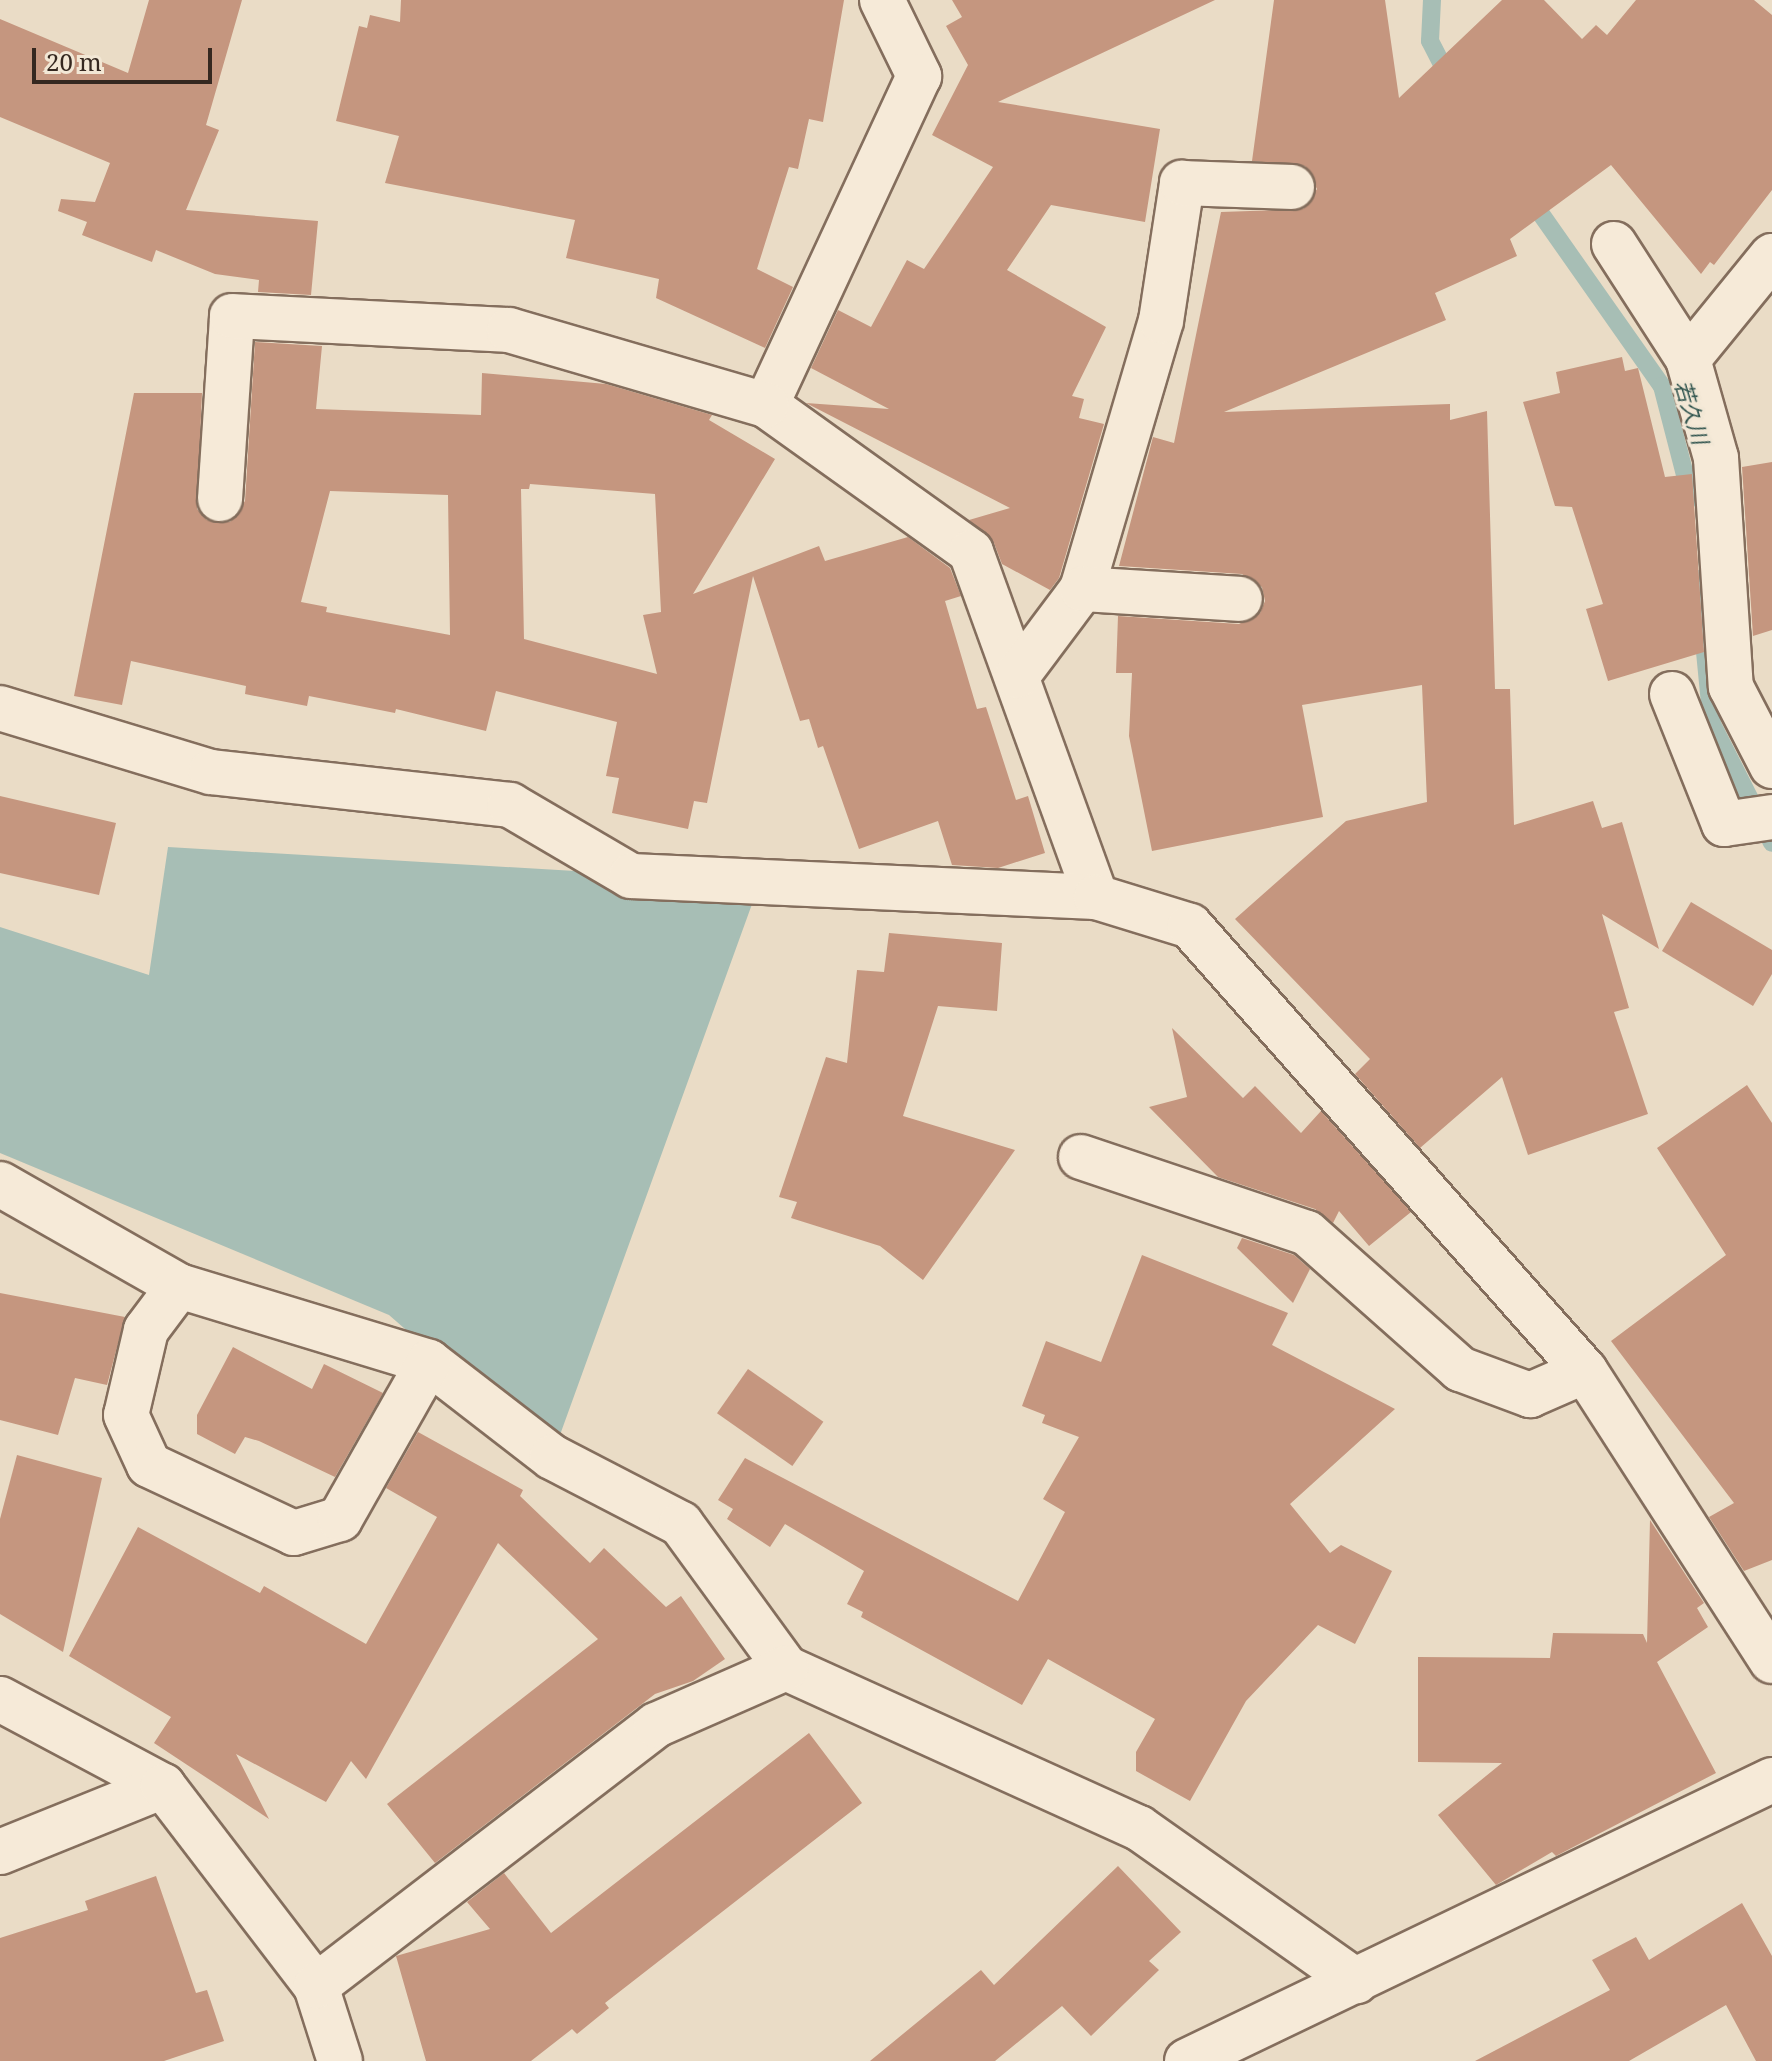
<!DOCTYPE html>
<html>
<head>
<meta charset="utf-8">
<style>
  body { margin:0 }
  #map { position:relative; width:1772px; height:2061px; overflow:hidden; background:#eadcc6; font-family:"Noto Serif","Noto Sans JP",serif }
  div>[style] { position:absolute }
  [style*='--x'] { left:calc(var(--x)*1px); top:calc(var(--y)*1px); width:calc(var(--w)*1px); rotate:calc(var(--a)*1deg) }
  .water>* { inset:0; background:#a7beb5 }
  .stream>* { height:18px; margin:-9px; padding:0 9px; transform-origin:9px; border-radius:9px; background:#a7beb5 }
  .building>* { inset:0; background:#c5967f; transform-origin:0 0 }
  .roads { filter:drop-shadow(2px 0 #846e5d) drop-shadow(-2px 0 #846e5d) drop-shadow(0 2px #846e5d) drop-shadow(0 -2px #846e5d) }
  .street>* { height:44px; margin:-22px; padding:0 22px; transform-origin:22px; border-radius:22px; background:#f6ead8 }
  span { translate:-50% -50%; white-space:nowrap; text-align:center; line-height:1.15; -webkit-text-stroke:6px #f2e7d5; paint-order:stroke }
  .water-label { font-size:22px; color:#30544e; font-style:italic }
  .scale { position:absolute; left:32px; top:48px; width:180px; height:36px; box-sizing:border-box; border:4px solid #352820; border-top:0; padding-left:10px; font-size:24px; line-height:28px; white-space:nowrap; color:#352820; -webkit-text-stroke:6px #f2e7d5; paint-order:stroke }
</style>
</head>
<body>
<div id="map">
  <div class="water">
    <i style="clip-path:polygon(168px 847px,760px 882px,552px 1457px,389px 1315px,0 1153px,0 927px,149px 975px)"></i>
  </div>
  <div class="stream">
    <i style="--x:1432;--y:0;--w:41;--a:92.8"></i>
    <i style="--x:1430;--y:41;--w:44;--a:62.9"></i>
    <i style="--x:1529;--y:197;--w:231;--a:54.9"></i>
    <i style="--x:1662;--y:386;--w:116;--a:75.5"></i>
    <i style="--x:1698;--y:579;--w:146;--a:84.5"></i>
    <i style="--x:1712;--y:724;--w:133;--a:63.2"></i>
  </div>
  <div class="building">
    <i style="clip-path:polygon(149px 0,242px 0,206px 125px,219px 130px,186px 210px,318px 221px,311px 295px,258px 292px,259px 280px,215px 274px,156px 250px,152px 262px,82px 235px,87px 222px,58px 211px,61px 199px,95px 202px,110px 163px,0 117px,0 19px,128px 73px)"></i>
    <i style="clip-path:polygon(401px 0,844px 0,823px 122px,809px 119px,798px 169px,789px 167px,757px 269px,793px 287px,765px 348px,656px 298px,659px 279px,566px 258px,575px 220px,385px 183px,399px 136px,336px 121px,359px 26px,367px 28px,370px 15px,400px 22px)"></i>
    <i style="clip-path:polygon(952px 0,1215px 0,998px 102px,1160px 129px,1145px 222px,1051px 205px,1007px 270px,1106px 327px,1072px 396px,1084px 399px,1079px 418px,1104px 424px,1059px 578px,1050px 590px,1002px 564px,994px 543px,969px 520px,1010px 508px,806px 403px,889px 409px,811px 368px,838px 310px,871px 327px,907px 260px,924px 269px,993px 167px,932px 135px,968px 65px,946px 26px,962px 17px)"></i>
    <i style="clip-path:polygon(1274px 0,1385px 0,1399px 98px,1502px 0,1544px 0,1582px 39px,1596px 25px,1607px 35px,1636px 0,1754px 0,1772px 15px,1772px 190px,1714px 265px,1710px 262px,1701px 274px,1611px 165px,1510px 239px,1517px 256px,1435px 293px,1446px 320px,1224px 412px,1450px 404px,1450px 420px,1487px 411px,1495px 689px,1510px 689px,1514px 825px,1593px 801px,1602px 828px,1622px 822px,1659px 949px,1602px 914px,1629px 1008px,1614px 1012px,1648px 1114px,1528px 1155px,1502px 1077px,1420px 1148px,1355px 1074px,1370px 1059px,1235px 919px,1346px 821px,1427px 802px,1422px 685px,1302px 705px,1323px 817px,1152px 851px,1129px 736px,1132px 673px,1116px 673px,1118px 616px,1239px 624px,1260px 613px,1265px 601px,1262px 587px,1242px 574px,1119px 566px,1153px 437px,1174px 443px,1221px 212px,1303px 209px,1317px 189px,1305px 166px,1252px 161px)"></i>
    <i style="clip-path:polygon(evenodd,255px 342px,322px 346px,316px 409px,481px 415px,482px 373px,606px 384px,712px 415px,709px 420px,775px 459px,693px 594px,819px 546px,825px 561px,908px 537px,950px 568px,961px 596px,945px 601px,977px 709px,986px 707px,1016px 800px,1028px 796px,1045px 853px,998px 868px,952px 865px,938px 821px,859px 849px,823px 746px,818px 748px,809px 719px,800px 721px,753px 576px,707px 803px,694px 801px,688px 829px,612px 813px,619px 778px,606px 776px,617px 722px,496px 691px,486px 731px,396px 709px,395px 713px,309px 696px,307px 706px,245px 694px,246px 686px,131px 661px,122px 705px,74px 696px,134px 393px,202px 393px,197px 509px,207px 520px,230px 522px,245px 501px,255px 342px,530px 484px,655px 494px,661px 612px,643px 615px,657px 674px,524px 639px,521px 489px,529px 489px,530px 484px,255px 342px,330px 491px,448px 495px,450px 635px,326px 612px,327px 607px,301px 602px,330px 491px)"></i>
    <i style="clip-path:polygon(1622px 357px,1625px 371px,1638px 368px,1665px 477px,1692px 474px,1704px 652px,1608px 681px,1586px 609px,1603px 604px,1572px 507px,1555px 506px,1523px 402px,1560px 393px,1556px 372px)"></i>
    <i style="clip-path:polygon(1772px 462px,1772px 630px,1753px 636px,1742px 467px)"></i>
    <i style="clip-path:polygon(0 796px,116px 823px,99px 895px,0 873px)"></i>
    <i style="clip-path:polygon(1691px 902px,1772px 950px,1772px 974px,1753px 1006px,1662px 951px)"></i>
    <i style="clip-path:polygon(889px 933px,1002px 943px,997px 1011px,938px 1006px,903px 1116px,1015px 1150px,923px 1280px,880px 1246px,791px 1218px,797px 1202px,779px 1197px,826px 1057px,847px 1063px,857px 970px,884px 972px)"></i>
    <i style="clip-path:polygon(1172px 1028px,1243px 1098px,1255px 1086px,1301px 1133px,1321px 1111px,1411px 1212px,1369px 1246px,1339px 1211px,1333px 1223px,1315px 1209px,1218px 1177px,1149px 1107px,1187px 1097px)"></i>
    <i style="clip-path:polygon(1747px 1085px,1772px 1123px,1772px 1560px,1744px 1571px,1709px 1517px,1734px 1503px,1611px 1341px,1726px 1255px,1657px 1148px)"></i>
    <i style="clip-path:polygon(1242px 1238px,1294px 1255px,1310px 1269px,1293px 1303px,1237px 1248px)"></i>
    <i style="clip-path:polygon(1142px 1255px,1288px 1313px,1272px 1345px,1395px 1409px,1290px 1504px,1330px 1553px,1341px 1545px,1392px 1571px,1355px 1644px,1318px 1625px,1246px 1701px,1190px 1801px,1136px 1771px,1136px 1752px,1155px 1719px,1048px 1659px,1022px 1705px,861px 1617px,863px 1612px,847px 1604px,864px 1571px,785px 1524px,770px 1547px,727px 1519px,733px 1509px,718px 1500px,745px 1458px,1018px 1601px,1065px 1512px,1043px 1499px,1079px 1437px,1042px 1423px,1045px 1415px,1022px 1406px,1046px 1341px,1101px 1362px)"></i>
    <i style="clip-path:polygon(0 1293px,125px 1317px,107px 1385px,75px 1378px,58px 1435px,0 1420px)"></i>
    <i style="clip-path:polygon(233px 1347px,312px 1389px,324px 1364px,383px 1393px,335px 1477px,259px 1441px,245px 1437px,235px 1454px,197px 1434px,197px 1415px)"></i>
    <i style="left:748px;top:1369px;width:92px;height:54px;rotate:35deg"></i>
    <i style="clip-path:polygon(418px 1432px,523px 1490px,520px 1496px,590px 1563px,604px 1548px,666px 1607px,681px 1596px,725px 1659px,693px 1681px,655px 1694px,435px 1863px,387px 1804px,598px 1639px,498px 1543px,366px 1779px,351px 1761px,326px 1802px,236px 1754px,269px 1819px,154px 1743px,171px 1717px,69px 1656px,138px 1527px,260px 1593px,264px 1586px,366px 1644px,437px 1517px,386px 1488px)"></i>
    <i style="clip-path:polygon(17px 1455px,102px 1478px,63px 1652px,0 1614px,0 1519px)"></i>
    <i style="clip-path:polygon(1650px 1520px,1704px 1603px,1697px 1608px,1708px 1627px,1657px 1662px,1716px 1773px,1556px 1856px,1552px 1852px,1496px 1885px,1438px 1815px,1502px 1763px,1418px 1762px,1418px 1657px,1550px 1658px,1553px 1633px,1643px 1634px,1647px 1643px)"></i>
    <i style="clip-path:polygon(809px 1733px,862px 1803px,605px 2003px,609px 2008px,577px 2034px,572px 2029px,531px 2061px,426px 2061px,396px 1956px,490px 1929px,467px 1902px,504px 1873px,551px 1933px)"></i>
    <i style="clip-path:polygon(1118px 1866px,1181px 1932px,1149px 1961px,1159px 1970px,1091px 2036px,1062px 2006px,995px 2061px,870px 2061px,981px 1970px,994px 1985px)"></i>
    <i style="clip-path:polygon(156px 1876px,196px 1993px,207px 1990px,224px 2041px,164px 2061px,0 2061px,0 1938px,88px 1910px,85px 1901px)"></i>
    <i style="clip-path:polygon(1742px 1903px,1772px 1956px,1772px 2061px,1756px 2061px,1726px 2005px,1629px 2061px,1475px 2061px,1610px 1990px,1592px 1960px,1636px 1937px,1649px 1960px)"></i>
  </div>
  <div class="roads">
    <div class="street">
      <i style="--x:882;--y:0;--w:85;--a:64"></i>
      <i style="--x:919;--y:76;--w:363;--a:114.9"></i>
      <i style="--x:766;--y:405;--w:252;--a:35.6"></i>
      <i style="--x:971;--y:552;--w:367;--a:70.1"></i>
      <i style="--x:1614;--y:244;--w:137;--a:57.2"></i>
      <i style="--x:1772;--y:256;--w:133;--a:129.2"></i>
      <i style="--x:1688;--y:359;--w:103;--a:74.2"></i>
      <i style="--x:1716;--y:458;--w:229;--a:86.3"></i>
      <i style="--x:1731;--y:687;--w:89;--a:62.6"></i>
      <i style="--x:220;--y:499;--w:183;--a:-86.2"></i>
      <i style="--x:232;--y:316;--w:277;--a:2.9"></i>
      <i style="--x:509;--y:330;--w:268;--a:16.3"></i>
      <i style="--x:1082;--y:589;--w:279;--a:-73.6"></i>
      <i style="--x:1161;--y:321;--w:140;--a:-81.3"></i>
      <i style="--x:1182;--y:183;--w:110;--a:2.1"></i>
      <i style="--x:1017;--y:676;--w:109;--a:-53.2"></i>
      <i style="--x:1082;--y:589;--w:158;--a:3.6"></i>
      <i style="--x:1672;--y:694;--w:140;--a:68.2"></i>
      <i style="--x:1724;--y:824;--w:49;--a:-8.3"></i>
      <i style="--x:0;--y:708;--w:220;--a:16.9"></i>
      <i style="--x:211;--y:772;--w:301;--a:6.3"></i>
      <i style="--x:510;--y:805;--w:140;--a:30.4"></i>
      <i style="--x:631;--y:876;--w:465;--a:2.6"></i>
      <i style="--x:1096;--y:897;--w:98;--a:17.1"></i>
      <i style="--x:1190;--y:926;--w:595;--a:48.41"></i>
      <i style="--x:1585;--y:1371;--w:345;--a:57.2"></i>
      <i style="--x:1081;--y:1157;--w:238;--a:18.6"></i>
      <i style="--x:1307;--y:1233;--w:205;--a:41.6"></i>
      <i style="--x:1460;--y:1369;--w:75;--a:20.4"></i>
      <i style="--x:1530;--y:1395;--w:60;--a:-23.6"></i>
      <i style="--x:0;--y:1184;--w:206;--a:29.7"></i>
      <i style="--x:179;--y:1286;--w:261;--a:16.9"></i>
      <i style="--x:429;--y:1362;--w:155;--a:37.7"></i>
      <i style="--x:552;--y:1457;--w:145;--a:27.4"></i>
      <i style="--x:681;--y:1524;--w:178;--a:53.9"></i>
      <i style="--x:786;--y:1668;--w:388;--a:24.4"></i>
      <i style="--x:1139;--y:1828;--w:266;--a:35.2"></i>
      <i style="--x:179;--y:1286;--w:55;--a:126.9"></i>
      <i style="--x:146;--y:1330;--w:87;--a:103.2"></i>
      <i style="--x:126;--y:1415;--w:55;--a:65.3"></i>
      <i style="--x:149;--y:1465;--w:160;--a:25.1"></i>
      <i style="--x:294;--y:1533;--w:48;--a:-16.9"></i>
      <i style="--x:340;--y:1519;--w:180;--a:-60.5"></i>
      <i style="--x:0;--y:1699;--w:185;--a:28.1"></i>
      <i style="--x:0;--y:1852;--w:176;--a:-22"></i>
      <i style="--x:163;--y:1786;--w:252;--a:52.6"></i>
      <i style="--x:316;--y:1986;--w:79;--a:72.3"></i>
      <i style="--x:316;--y:1986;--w:429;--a:-37.5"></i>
      <i style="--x:656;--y:1725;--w:142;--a:-23.7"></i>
      <i style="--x:1187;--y:2061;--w:649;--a:-25.66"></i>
    </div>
  </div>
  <div class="water-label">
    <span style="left:1692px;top:412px;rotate:73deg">若久川</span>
  </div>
  <div class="scale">20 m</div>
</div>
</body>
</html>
